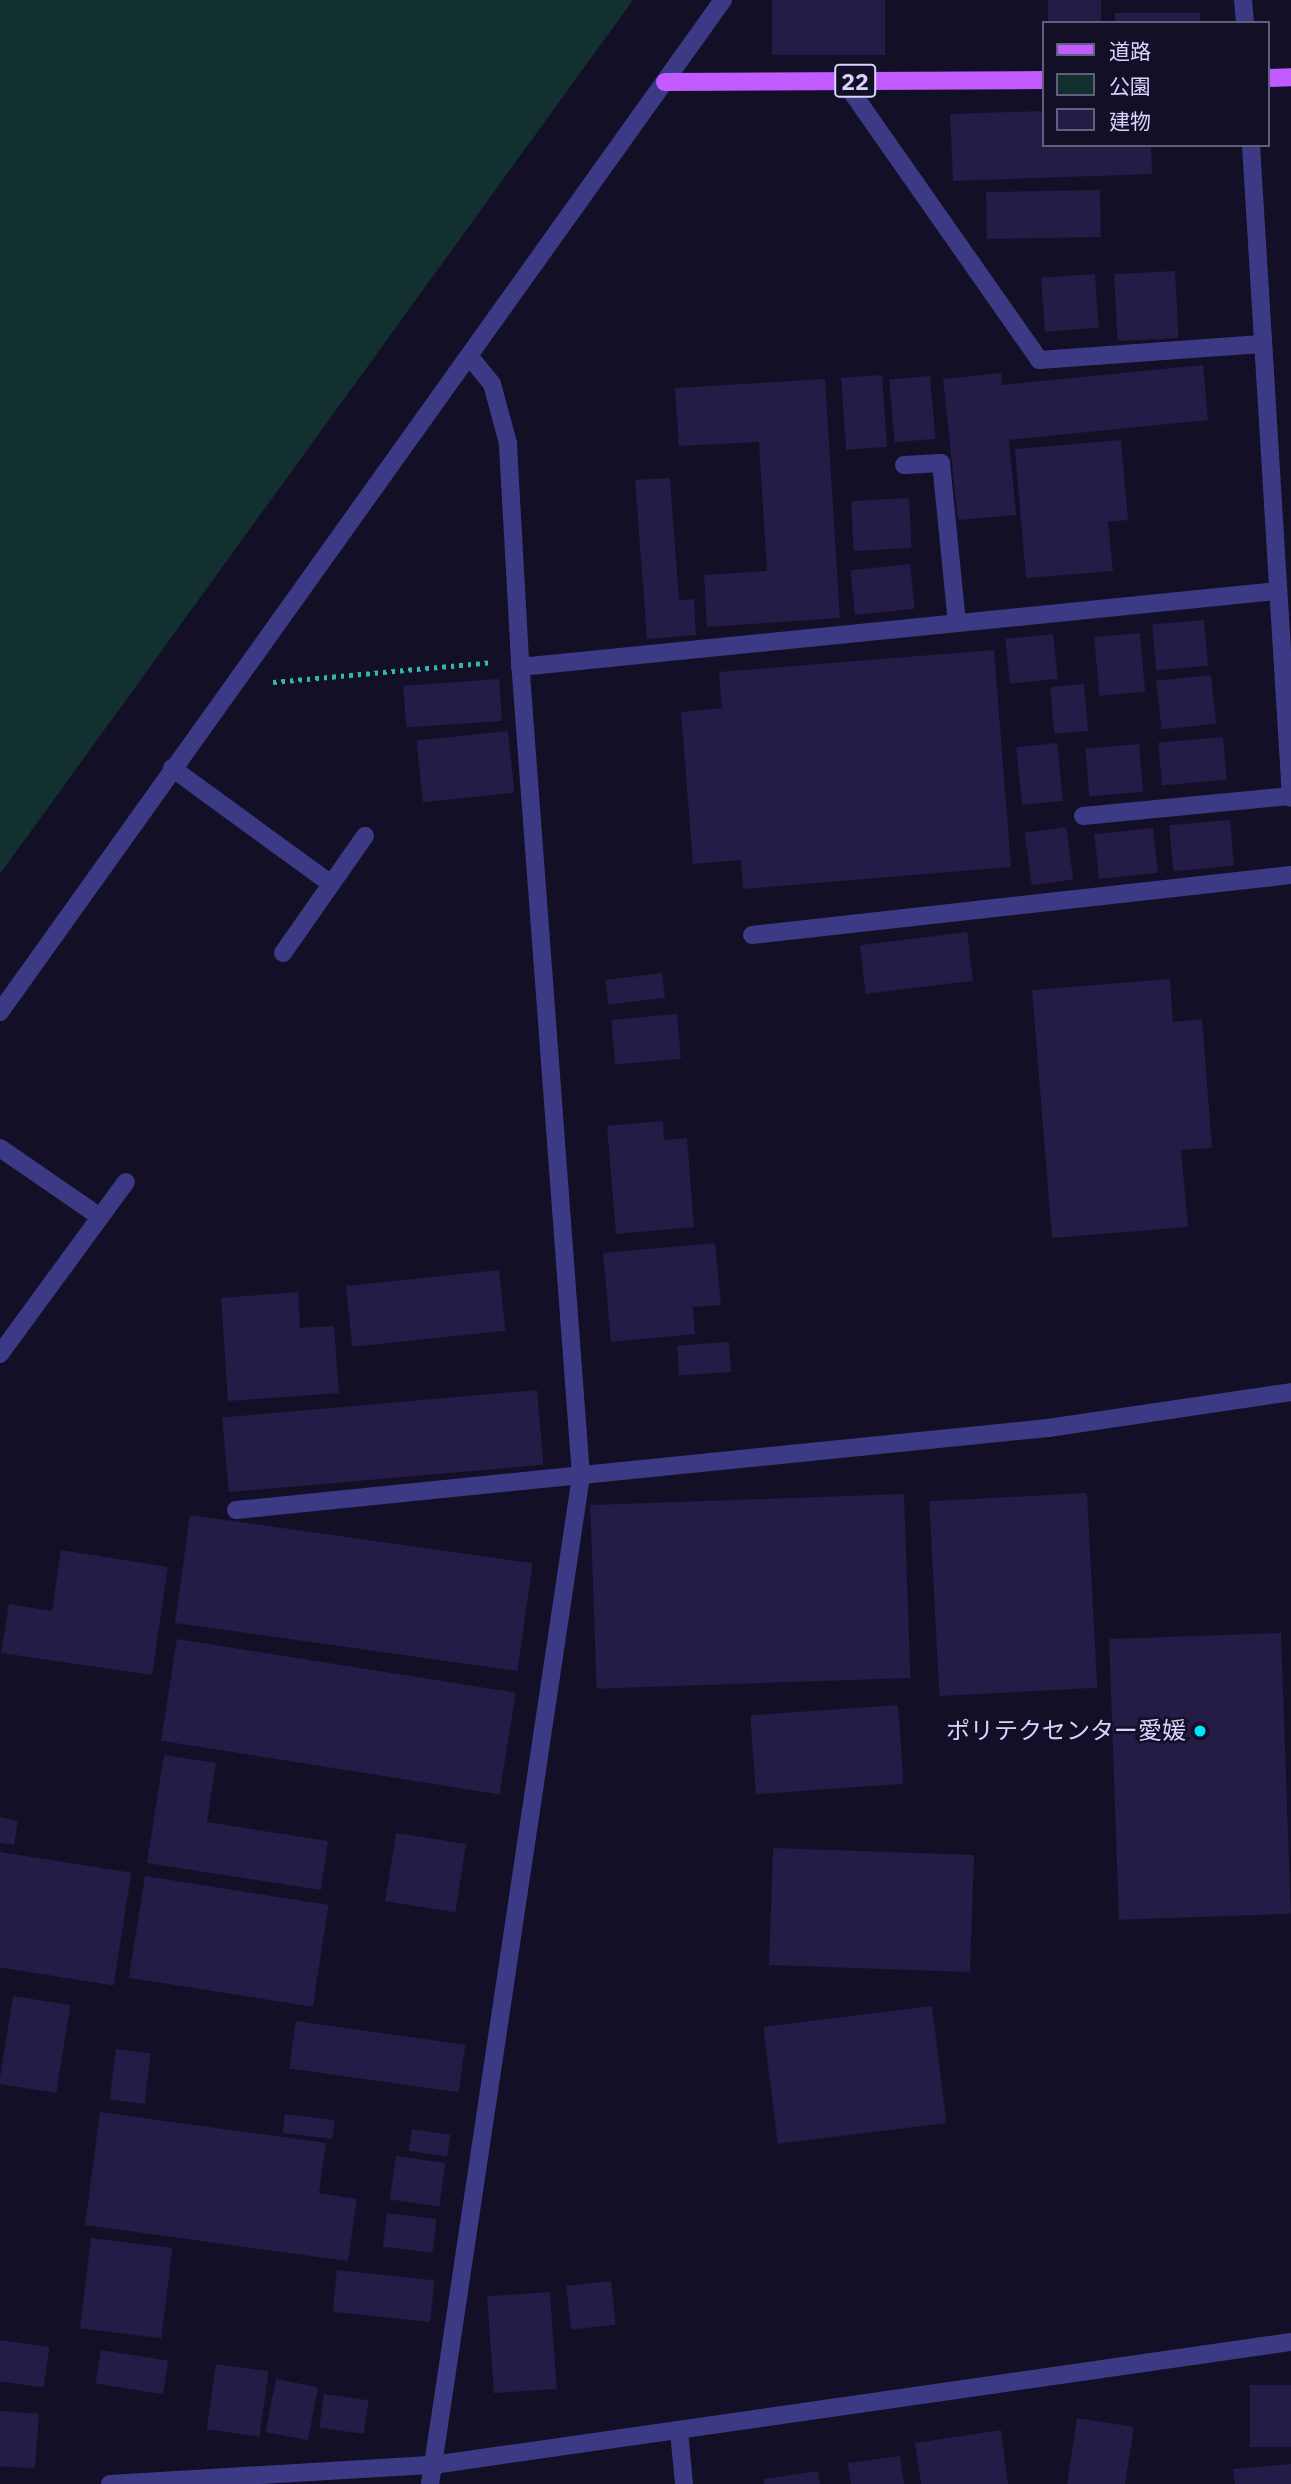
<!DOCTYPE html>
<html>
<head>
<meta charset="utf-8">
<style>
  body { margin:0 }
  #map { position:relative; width:1291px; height:2484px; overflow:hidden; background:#130f26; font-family:"IBM Plex Sans","Noto Sans JP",sans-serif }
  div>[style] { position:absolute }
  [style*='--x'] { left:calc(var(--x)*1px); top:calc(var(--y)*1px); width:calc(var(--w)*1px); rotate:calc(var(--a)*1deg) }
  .green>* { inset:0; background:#12302f }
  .building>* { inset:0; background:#241b47; transform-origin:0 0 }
  .path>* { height:4.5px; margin-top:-2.25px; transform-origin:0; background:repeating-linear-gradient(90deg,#2fb8b0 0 3.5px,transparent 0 8.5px) }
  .service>* { height:18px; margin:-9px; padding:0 9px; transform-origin:9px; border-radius:9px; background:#3d3a85 }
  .minor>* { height:18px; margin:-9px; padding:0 9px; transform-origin:9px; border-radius:9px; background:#3d3a85 }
  .tertiary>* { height:18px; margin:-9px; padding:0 9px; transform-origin:9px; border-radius:9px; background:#3d3a85 }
  .primary>* { height:18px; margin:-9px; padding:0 9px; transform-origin:9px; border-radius:9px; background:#c25bff }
  .dots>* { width:19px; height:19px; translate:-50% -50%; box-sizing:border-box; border:4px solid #130f26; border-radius:50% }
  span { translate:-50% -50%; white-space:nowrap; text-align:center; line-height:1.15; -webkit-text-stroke:5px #130f26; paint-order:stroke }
  .shield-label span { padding:2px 5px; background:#130f26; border:2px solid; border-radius:5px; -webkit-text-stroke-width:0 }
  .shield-label { font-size:23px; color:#d9d4ff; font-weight:700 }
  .poi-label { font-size:24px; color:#d9d4ff }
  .right { translate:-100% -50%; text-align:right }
  .legend { position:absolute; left:1042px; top:21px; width:228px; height:126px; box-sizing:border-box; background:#130f26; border:2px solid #625e7d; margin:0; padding:9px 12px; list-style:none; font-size:21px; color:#d9d4ff }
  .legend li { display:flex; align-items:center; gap:14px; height:35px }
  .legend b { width:35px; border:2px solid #625e7d }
</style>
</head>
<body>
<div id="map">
  <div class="green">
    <i style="clip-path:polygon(0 0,633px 0,0 874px)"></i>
  </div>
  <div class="building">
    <i style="left:772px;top:0;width:113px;height:55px"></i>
    <i style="left:1048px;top:0;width:53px;height:23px"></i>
    <i style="left:1115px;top:13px;width:85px;height:10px"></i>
    <i style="clip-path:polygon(1044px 111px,1044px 145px,1151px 145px,1152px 174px,953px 181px,950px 114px)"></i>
    <i style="left:1100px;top:190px;width:47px;height:114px;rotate:89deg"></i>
    <i style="left:1175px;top:271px;width:67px;height:61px;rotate:87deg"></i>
    <i style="left:1095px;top:274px;width:54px;height:54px;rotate:86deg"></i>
    <i style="clip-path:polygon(1203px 365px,1208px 420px,1009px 440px,1016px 515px,958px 520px,943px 379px,1001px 373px,1002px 385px)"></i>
    <i style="left:882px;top:375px;width:72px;height:41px;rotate:86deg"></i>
    <i style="left:930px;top:376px;width:63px;height:41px;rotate:85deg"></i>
    <i style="clip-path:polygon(825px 379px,840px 618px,707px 627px,704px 575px,767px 571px,759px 442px,679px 446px,675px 388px)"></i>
    <i style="clip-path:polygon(1121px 440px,1128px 520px,1108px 522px,1113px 571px,1026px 578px,1015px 449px)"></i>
    <i style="clip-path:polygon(670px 478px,679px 600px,694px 599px,696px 635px,647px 639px,635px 480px)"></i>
    <i style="left:909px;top:498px;width:50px;height:58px;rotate:87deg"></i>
    <i style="left:910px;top:564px;width:45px;height:60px;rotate:84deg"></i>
    <i style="left:1204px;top:620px;width:46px;height:52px;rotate:85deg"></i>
    <i style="left:1140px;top:633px;width:59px;height:46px;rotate:85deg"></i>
    <i style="left:1053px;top:634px;width:45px;height:48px;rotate:84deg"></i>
    <i style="clip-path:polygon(994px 650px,1011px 867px,743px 889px,741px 860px,693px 864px,681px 712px,722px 708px,719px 672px)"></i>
    <i style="left:1211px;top:675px;width:49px;height:55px;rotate:84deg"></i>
    <i style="left:499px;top:679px;width:42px;height:96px;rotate:86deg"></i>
    <i style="left:1084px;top:684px;width:47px;height:34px;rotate:85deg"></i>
    <i style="left:508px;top:731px;width:62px;height:92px;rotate:84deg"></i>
    <i style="left:1223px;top:737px;width:43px;height:65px;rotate:85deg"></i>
    <i style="left:1057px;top:743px;width:58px;height:41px;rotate:84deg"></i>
    <i style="left:1139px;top:744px;width:48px;height:54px;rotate:85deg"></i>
    <i style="left:1230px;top:820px;width:46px;height:61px;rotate:85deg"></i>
    <i style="left:1066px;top:827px;width:53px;height:42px;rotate:82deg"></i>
    <i style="left:1153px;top:828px;width:45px;height:59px;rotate:84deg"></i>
    <i style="left:967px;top:932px;width:49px;height:108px;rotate:83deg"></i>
    <i style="left:662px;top:973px;width:25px;height:57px;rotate:83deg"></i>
    <i style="clip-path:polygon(1170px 979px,1173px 1022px,1202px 1019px,1212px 1148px,1181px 1150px,1188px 1227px,1052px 1238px,1032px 990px)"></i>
    <i style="left:677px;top:1014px;width:45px;height:66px;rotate:85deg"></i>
    <i style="clip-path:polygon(663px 1121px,664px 1140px,687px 1138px,694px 1227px,616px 1234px,607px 1126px)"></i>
    <i style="clip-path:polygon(715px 1243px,721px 1305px,693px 1307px,695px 1334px,611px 1342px,603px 1253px)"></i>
    <i style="left:499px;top:1270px;width:61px;height:154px;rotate:84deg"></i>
    <i style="clip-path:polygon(298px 1292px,300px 1328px,334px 1326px,339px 1393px,228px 1401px,221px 1298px)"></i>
    <i style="left:729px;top:1342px;width:30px;height:52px;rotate:86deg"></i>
    <i style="left:537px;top:1390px;width:75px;height:316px;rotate:85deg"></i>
    <i style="left:1087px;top:1493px;width:195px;height:158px;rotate:87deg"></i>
    <i style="left:904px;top:1494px;width:184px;height:314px;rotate:88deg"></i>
    <i style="left:190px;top:1515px;width:346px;height:109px;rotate:8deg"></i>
    <i style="clip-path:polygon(61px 1550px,168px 1567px,152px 1675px,1px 1653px,9px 1604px,52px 1611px)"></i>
    <i style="left:1281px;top:1633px;width:281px;height:172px;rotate:88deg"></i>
    <i style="left:177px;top:1639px;width:343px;height:103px;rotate:9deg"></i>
    <i style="left:898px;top:1705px;width:79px;height:148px;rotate:86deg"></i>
    <i style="clip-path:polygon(164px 1755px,216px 1763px,207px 1822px,328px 1841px,321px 1890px,147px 1863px)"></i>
    <i style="clip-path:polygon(0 1817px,18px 1821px,14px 1845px,0 1843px)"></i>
    <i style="left:396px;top:1833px;width:71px;height:69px;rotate:9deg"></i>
    <i style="left:0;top:1852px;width:133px;height:114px;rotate:9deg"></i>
    <i style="left:974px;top:1855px;width:117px;height:201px;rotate:92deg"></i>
    <i style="left:145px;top:1876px;width:186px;height:103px;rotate:9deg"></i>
    <i style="left:13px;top:1996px;width:58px;height:89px;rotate:9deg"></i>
    <i style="left:932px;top:2006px;width:118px;height:170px;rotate:83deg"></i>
    <i style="left:296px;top:2021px;width:171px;height:48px;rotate:8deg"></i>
    <i style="left:116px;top:2049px;width:35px;height:51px;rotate:7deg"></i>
    <i style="clip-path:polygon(100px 2112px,326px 2143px,319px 2193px,357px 2199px,348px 2261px,85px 2225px)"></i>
    <i style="left:285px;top:2114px;width:50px;height:19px;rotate:7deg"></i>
    <i style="left:412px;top:2129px;width:39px;height:22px;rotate:9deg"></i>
    <i style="left:396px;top:2156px;width:50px;height:44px;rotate:8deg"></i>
    <i style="left:387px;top:2213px;width:50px;height:34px;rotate:7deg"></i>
    <i style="left:91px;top:2238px;width:82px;height:91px;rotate:7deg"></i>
    <i style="left:337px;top:2270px;width:98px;height:42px;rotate:6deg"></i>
    <i style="left:611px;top:2281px;width:44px;height:45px;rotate:84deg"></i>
    <i style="left:550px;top:2292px;width:97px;height:63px;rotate:86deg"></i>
    <i style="left:0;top:2340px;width:50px;height:41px;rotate:8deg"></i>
    <i style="left:101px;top:2350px;width:68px;height:34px;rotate:9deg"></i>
    <i style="left:216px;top:2364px;width:53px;height:66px;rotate:8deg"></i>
    <i style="left:276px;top:2379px;width:43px;height:54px;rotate:11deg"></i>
    <i style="left:1291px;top:2385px;width:62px;height:41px;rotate:90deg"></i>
    <i style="left:324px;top:2394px;width:45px;height:34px;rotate:8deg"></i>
    <i style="left:0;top:2411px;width:39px;height:55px;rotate:4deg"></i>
    <i style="clip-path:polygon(1077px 2418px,1134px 2427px,1125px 2484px,1067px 2484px)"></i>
    <i style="clip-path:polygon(1001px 2430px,1008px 2484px,921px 2484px,915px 2443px)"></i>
    <i style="clip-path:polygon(900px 2456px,904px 2484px,851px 2484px,848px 2463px)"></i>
    <i style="clip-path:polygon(1291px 2464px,1291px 2484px,1235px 2484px,1233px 2469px)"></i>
    <i style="clip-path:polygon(818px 2471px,820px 2484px,764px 2484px,764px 2479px)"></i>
  </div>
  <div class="path">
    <i style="--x:273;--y:682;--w:219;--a:-5.2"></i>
  </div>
  <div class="service">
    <i style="--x:904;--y:465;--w:37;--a:-3"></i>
    <i style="--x:941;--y:463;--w:161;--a:84.3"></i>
    <i style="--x:1083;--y:816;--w:209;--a:-5.5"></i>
  </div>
  <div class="minor">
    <i style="--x:844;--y:81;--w:340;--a:55"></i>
    <i style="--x:1039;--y:360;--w:223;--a:-4.1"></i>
    <i style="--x:520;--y:667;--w:762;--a:-5.73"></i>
    <i style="--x:172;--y:768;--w:197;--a:36.1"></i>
    <i style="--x:752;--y:935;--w:542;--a:-6.35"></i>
    <i style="--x:283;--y:953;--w:143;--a:-55"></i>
    <i style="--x:0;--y:1148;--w:121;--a:34.6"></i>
    <i style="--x:0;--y:1354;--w:213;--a:-53.8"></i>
    <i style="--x:236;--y:1510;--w:816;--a:-5.77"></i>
    <i style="--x:1048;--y:1428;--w:246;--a:-8.4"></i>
    <i style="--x:679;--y:2431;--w:53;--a:84.6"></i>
    <i style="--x:433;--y:2465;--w:1000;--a:-81.49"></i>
    <i style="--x:581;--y:1476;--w:818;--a:-94.28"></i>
    <i style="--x:520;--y:660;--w:217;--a:-93.2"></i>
    <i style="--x:508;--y:443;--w:61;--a:-105.2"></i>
    <i style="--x:492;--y:384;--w:35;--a:-129"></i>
    <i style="--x:110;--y:2484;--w:324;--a:-3.4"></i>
    <i style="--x:433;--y:2465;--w:867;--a:-8.16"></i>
  </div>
  <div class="tertiary">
    <i style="--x:1243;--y:0;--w:23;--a:85"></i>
    <i style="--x:1251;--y:145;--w:654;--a:86.49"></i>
    <i style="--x:0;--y:1012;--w:1244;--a:-54.46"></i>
    <i style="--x:430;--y:2484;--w:19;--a:-81"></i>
  </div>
  <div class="primary">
    <i style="--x:1268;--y:78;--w:23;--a:-2"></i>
    <i style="--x:665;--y:82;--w:379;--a:-0.3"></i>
  </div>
  <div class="dots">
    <i style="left:1200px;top:1731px;background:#00e5ff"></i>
  </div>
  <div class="shield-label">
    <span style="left:855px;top:81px">22</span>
  </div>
  <div class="poi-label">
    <span class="right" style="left:1186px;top:1731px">ポリテクセンター愛媛</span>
  </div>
  <ul class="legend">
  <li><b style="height:9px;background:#c25bff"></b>道路</li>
  <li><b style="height:19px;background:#12302f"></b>公園</li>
  <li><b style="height:19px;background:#241b47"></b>建物</li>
  </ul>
</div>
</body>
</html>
